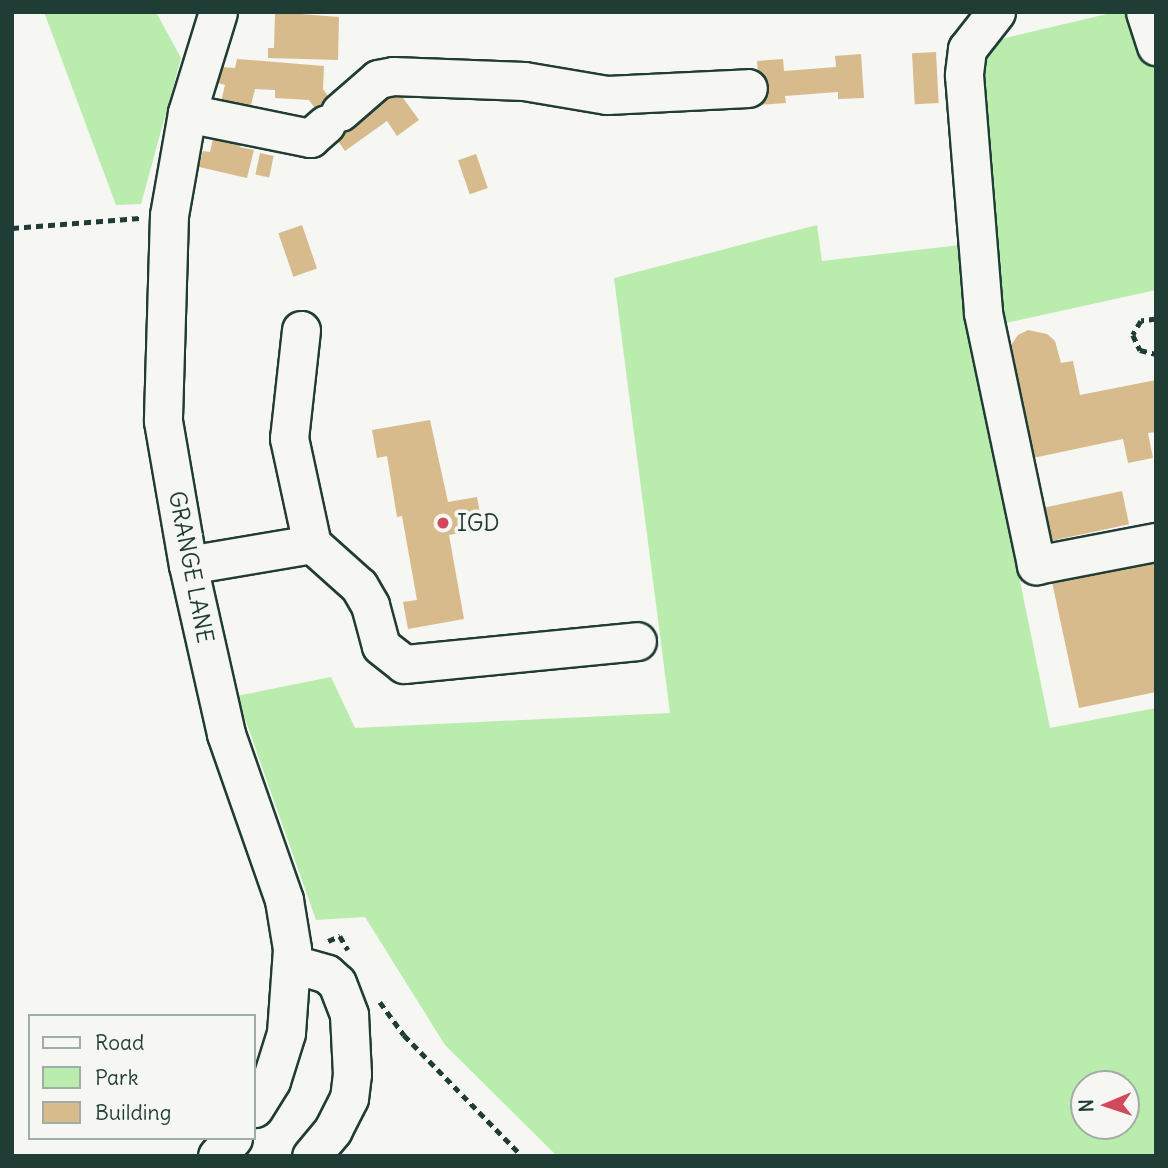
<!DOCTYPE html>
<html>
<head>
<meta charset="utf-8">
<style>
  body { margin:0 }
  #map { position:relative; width:1168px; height:1168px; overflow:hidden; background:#f6f6f2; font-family:Delius,sans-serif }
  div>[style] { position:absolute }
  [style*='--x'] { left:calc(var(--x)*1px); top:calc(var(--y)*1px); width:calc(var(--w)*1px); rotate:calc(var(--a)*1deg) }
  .green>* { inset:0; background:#b9ecad }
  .building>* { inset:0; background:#d8bb8c; transform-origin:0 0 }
  .path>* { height:4.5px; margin-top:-2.25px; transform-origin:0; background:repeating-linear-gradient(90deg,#1f3d34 0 7px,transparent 0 12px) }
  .roads { filter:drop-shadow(2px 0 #1f3d34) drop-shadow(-2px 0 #1f3d34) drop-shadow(0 2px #1f3d34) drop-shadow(0 -2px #1f3d34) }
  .minor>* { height:37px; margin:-18.5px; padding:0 18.5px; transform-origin:18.5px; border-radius:18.5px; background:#f6f6f2 }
  .dots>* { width:19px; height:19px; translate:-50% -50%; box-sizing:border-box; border:4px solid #f6f6f2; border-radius:50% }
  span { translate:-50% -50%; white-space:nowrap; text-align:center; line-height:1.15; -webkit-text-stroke:7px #f6f6f2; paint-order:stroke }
  .poi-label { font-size:23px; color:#1f3d34 }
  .left { translate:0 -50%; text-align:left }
  .street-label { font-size:23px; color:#1f3d34 }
  .frame { position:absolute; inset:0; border:14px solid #1f3d34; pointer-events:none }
  .legend { position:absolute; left:28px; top:1014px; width:228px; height:126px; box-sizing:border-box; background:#f6f6f2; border:2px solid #a0aca6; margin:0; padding:9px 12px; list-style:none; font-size:21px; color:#1f3d34 }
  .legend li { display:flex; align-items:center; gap:14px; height:35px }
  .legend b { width:35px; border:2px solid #a0aca6 }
  .north { position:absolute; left:1070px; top:1070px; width:70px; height:70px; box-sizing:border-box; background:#f6f6f2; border:2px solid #a0aca6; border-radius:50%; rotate:268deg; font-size:19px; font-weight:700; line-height:28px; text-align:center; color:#1f3d34 }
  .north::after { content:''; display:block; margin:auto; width:24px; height:32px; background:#d1495b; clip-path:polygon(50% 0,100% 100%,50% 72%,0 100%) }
</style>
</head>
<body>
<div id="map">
  <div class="green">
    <i style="clip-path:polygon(44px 12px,156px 12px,181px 58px,141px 204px,116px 205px)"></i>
    <i style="clip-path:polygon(1115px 12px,1129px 12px,1156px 38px,1156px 290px,996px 325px,980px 44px)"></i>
    <i style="clip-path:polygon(evenodd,817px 225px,822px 261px,960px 245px,969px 331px,1050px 728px,1156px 708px,1156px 1156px,557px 1156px,445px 1045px,365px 917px,316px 920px,237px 696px,331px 677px,355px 728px,670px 713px,614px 278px,817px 225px,1084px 1084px,1126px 1084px,1126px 1126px,1084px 1126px,1084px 1084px)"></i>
  </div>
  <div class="building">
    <i style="clip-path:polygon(275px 12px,339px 17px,338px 60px,268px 58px,268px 48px,274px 48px)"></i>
    <i style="left:936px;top:52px;width:51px;height:24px;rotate:87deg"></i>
    <i style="clip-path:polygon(861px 54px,864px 98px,838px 99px,838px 92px,785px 96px,786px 103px,760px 105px,757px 61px,783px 59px,784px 71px,836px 67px,835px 56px)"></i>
    <i style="clip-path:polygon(237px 59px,324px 66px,323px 89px,344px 119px,393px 84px,419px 120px,397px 136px,387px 121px,345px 151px,309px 100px,275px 98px,275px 90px,255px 89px,250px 109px,221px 102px,225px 85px,218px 83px,222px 67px,235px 68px)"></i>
    <i style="clip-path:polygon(214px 134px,242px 140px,240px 147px,254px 150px,247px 178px,199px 167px,203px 151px,210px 152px)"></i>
    <i style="left:260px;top:153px;width:14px;height:22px;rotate:12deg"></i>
    <i style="left:476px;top:154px;width:36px;height:19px;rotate:71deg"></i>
    <i style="left:302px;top:225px;width:46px;height:25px;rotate:71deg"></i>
    <i style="clip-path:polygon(1028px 330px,1047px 334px,1055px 341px,1061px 363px,1073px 361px,1080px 395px,1156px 380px,1156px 432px,1148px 433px,1153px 458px,1128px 463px,1123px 439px,1028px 459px,1007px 351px,1018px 335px)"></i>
    <i style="clip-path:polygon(430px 420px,448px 502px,477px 497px,483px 529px,449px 535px,464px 619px,408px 629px,403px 602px,417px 600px,402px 516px,397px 517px,387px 456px,377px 458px,372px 430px)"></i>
    <i style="left:1122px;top:491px;width:34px;height:86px;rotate:78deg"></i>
    <i style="clip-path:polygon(1156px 560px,1156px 692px,1079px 708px,1052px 582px)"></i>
  </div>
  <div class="path">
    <i style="--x:12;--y:228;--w:128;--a:-4.5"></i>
    <i style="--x:1156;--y:319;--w:15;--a:172"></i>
    <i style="--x:1141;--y:321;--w:16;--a:120"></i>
    <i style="--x:1133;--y:335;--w:17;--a:65"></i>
    <i style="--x:1140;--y:350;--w:16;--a:14"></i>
    <i style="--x:328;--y:941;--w:13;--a:-23"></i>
    <i style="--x:340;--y:936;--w:16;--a:60"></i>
    <i style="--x:380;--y:1002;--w:41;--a:54"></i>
    <i style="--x:404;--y:1035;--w:169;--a:45.7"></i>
  </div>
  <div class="roads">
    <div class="minor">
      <i style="--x:218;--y:12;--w:106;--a:107.1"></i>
      <i style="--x:187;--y:113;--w:104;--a:100"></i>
      <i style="--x:169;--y:215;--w:206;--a:91.7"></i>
      <i style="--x:163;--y:421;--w:146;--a:80.2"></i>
      <i style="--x:188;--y:565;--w:173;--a:77.3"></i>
      <i style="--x:226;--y:734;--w:176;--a:70.7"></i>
      <i style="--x:284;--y:900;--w:50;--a:80.7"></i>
      <i style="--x:292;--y:949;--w:84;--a:94.1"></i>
      <i style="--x:286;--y:1033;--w:50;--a:107.4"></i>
      <i style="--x:271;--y:1081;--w:32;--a:122"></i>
      <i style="--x:996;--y:12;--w:47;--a:128.1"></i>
      <i style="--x:967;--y:49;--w:26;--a:97"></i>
      <i style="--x:964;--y:75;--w:239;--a:85.4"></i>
      <i style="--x:983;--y:313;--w:258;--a:78.1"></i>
      <i style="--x:1036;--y:565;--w:122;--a:-10.9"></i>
      <i style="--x:1145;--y:12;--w:36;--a:72"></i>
      <i style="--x:340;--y:112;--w:50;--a:-41"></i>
      <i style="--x:378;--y:79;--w:15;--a:-11"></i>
      <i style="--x:393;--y:76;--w:131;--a:2.2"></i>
      <i style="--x:524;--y:81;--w:84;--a:9.6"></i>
      <i style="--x:607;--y:95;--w:141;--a:-2.8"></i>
      <i style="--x:187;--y:113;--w:126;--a:11.5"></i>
      <i style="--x:310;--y:138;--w:21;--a:-41"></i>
      <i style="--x:301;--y:330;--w:109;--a:96.3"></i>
      <i style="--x:289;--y:438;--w:108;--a:77.8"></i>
      <i style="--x:188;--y:565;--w:126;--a:-9.6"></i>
      <i style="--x:312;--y:544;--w:63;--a:41.8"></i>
      <i style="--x:359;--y:586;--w:22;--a:60"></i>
      <i style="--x:370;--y:605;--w:42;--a:75"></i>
      <i style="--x:381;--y:646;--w:29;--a:38"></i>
      <i style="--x:404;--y:664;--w:234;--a:-5.6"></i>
      <i style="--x:293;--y:964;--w:35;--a:16"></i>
      <i style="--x:327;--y:974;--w:13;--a:42"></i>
      <i style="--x:337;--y:983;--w:34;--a:69"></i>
      <i style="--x:349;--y:1015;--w:59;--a:87.1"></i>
      <i style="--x:352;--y:1074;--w:24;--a:97"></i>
      <i style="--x:349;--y:1098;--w:36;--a:117"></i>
      <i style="--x:333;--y:1130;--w:34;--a:130"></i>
      <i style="--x:217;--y:1156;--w:24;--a:-48"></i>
    </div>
  </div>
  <div class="dots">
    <i style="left:443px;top:523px;background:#d1495b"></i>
  </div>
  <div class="poi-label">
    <span class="left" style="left:457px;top:523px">IGD</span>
  </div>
  <div class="street-label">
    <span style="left:191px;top:567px;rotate:79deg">GRANGE LANE</span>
  </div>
  <div class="frame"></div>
  <ul class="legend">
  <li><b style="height:9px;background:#f6f6f2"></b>Road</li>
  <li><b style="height:19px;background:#b9ecad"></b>Park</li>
  <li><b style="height:19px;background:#d8bb8c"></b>Building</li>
  </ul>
  <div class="north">N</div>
</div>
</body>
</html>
